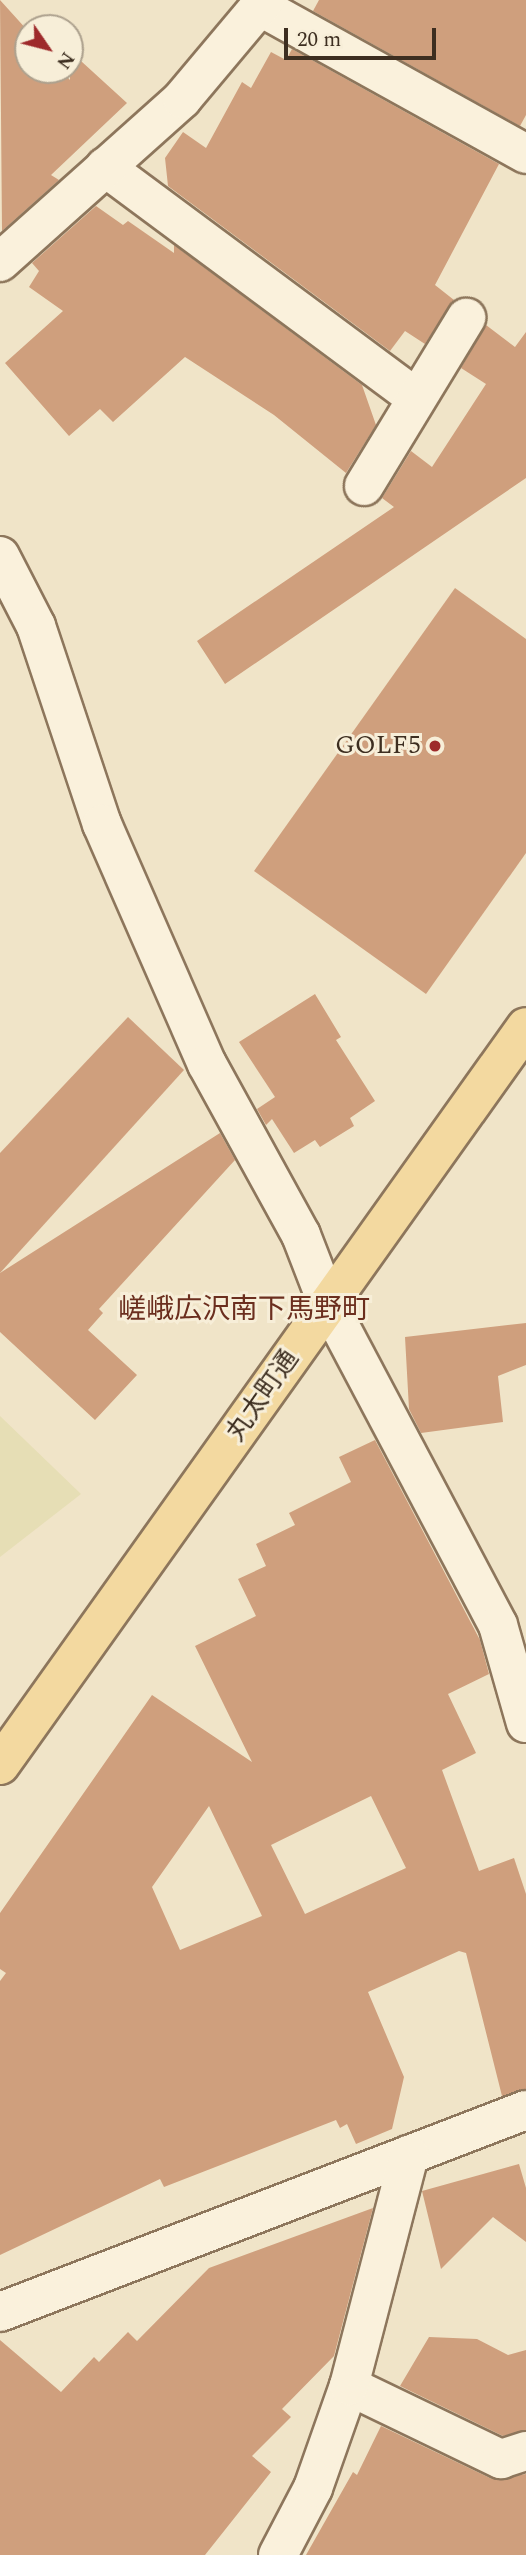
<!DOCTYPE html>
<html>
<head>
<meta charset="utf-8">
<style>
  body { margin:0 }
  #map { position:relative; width:526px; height:2555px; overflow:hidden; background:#f0e4c8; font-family:Spectral,"Noto Sans JP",serif }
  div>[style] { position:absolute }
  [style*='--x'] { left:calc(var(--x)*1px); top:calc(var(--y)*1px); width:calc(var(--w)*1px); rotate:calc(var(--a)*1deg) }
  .farmland>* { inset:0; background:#e6deb5 }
  .building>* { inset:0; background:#cf9f7d }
  .roads { filter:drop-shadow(2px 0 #8d765c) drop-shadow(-2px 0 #8d765c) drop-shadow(0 2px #8d765c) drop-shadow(0 -2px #8d765c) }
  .street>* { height:38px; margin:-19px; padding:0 19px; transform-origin:19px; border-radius:19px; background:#faf1dc }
  .primary>* { height:38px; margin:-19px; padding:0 19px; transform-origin:19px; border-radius:19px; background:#f3d9a0 }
  .dots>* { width:19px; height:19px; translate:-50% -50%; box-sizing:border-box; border:4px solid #f7eed8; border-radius:50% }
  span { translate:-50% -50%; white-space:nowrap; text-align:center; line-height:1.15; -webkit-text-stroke:6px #f7eed8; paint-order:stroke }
  .poi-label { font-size:26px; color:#3d2e20 }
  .right { translate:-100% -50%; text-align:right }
  .street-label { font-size:26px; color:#3d2e20 }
  .neighbourhood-label { font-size:28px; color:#6b2e1e }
  .north { position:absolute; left:14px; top:14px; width:70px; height:70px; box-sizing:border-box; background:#f7eed8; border:2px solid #ada18e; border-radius:50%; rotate:125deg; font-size:19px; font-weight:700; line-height:28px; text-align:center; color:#3d2e20 }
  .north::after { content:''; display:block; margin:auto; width:24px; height:32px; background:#9e2a2b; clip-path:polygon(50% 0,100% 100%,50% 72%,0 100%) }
  .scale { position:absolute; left:284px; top:28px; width:152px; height:32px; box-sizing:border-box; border:4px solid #3d2e20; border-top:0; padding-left:9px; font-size:21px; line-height:24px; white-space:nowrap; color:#3d2e20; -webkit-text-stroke:5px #f7eed8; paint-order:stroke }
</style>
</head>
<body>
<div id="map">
  <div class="farmland">
    <i style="clip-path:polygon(0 1416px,81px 1494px,0 1557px)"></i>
  </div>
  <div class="building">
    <i style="clip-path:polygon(0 0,28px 31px,28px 70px,61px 70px,70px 80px,70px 51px,127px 103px,51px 175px,59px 180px,2px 231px)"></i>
    <i style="clip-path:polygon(319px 0,526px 0,526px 115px,520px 126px,313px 11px)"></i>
    <i style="clip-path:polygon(292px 49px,499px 164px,435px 285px,454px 300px,425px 344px,405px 331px,390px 351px,168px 186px,165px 158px,183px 132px,206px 148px,242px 82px,251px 88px,271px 52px,286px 60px)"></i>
    <i style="clip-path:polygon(96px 206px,123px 225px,128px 221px,174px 253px,174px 245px,362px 385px,376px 425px,346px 473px,274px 415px,185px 357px,113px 422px,100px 409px,69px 436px,5px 363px,63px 311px,29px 287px,39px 271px,32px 263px)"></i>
    <i style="clip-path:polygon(486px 325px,515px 347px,526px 332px,526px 478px,225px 684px,197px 641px,394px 507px,382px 498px,411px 451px,432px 467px,486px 384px,461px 368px)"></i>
    <i style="clip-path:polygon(455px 588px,526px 639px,526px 853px,426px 994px,254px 871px)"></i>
    <i style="clip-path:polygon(315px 994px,341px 1037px,336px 1040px,375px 1101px,350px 1118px,354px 1126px,320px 1147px,315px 1140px,294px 1153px,272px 1119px,266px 1125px,257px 1109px,275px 1097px,239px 1042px)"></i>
    <i style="clip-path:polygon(128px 1017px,184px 1070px,0 1273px,0 1153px)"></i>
    <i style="clip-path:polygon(220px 1133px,235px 1160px,99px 1309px,103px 1313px,88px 1330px,137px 1375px,95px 1420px,0 1332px,0 1273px)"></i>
    <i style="clip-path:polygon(526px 1323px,526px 1365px,498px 1376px,503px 1422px,421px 1433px,409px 1409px,405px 1337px)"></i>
    <i style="clip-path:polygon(evenodd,375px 1440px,480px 1640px,489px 1674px,448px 1694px,476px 1753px,442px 1770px,479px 1871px,514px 1858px,526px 1894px,526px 2089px,502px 2096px,466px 1953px,459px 1951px,368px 1992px,404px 2077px,392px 2129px,356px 2144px,347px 2124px,340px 2128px,336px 2120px,164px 2187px,160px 2179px,0 2255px,0 1981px,6px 1973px,0 1969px,0 1913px,152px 1695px,252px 1762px,195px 1646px,256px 1616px,238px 1579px,266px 1566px,256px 1544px,295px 1525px,289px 1513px,351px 1482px,339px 1457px,375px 1440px,371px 1796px,406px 1868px,305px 1914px,271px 1845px,371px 1796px,375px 1440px,209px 1806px,262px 1916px,180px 1950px,152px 1887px,209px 1806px)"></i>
    <i style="clip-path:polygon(519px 2164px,526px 2188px,526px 2242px,493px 2217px,441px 2269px,422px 2191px)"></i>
    <i style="clip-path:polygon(373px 2208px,334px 2356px,282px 2409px,291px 2417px,252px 2456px,271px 2472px,205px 2555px,0 2555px,0 2340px,61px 2392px,94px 2357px,99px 2362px,128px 2332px,137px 2341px,209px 2268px)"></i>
    <i style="clip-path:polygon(429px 2337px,477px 2339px,508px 2355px,526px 2350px,526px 2430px,503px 2436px,400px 2386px)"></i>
    <i style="clip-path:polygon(381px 2426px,492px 2479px,526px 2474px,526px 2555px,306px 2555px,353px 2472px,357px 2475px)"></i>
  </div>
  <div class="roads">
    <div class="street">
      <i style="--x:261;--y:7;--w:303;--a:29"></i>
      <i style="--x:105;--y:167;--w:387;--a:36.6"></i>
      <i style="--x:0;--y:262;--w:244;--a:-41.8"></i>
      <i style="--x:182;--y:99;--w:129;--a:-50"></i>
      <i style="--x:364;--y:486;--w:197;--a:-58.7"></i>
      <i style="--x:0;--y:556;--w:79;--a:62.8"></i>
      <i style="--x:36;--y:626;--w:209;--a:71.6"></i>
      <i style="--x:102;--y:824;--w:262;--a:66.4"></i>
      <i style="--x:207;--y:1064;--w:195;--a:61.2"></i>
      <i style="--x:301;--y:1235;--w:72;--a:68.8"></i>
      <i style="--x:327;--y:1302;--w:365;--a:62.1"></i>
      <i style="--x:498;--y:1625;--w:102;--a:74.1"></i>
      <i style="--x:0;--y:2312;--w:563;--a:-21.01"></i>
      <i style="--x:349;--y:2386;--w:169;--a:25.7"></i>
      <i style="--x:501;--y:2459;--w:26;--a:-18"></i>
      <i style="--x:278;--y:2555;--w:76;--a:-62.4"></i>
      <i style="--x:313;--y:2488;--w:108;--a:-70.6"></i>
      <i style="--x:349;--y:2386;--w:239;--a:-75.4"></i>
    </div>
    <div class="primary">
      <i style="--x:0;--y:1765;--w:906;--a:-54.52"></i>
    </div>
  </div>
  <div class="dots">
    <i style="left:435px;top:746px;background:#9e2a2b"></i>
  </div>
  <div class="poi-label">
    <span class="right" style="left:421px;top:746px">GOLF5</span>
  </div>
  <div class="street-label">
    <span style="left:263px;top:1396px;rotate:-55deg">丸太町通</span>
  </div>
  <div class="neighbourhood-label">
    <span style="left:244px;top:1310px">嵯峨広沢南下馬野町</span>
  </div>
  <div class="north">N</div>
  <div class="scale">20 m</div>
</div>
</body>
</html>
